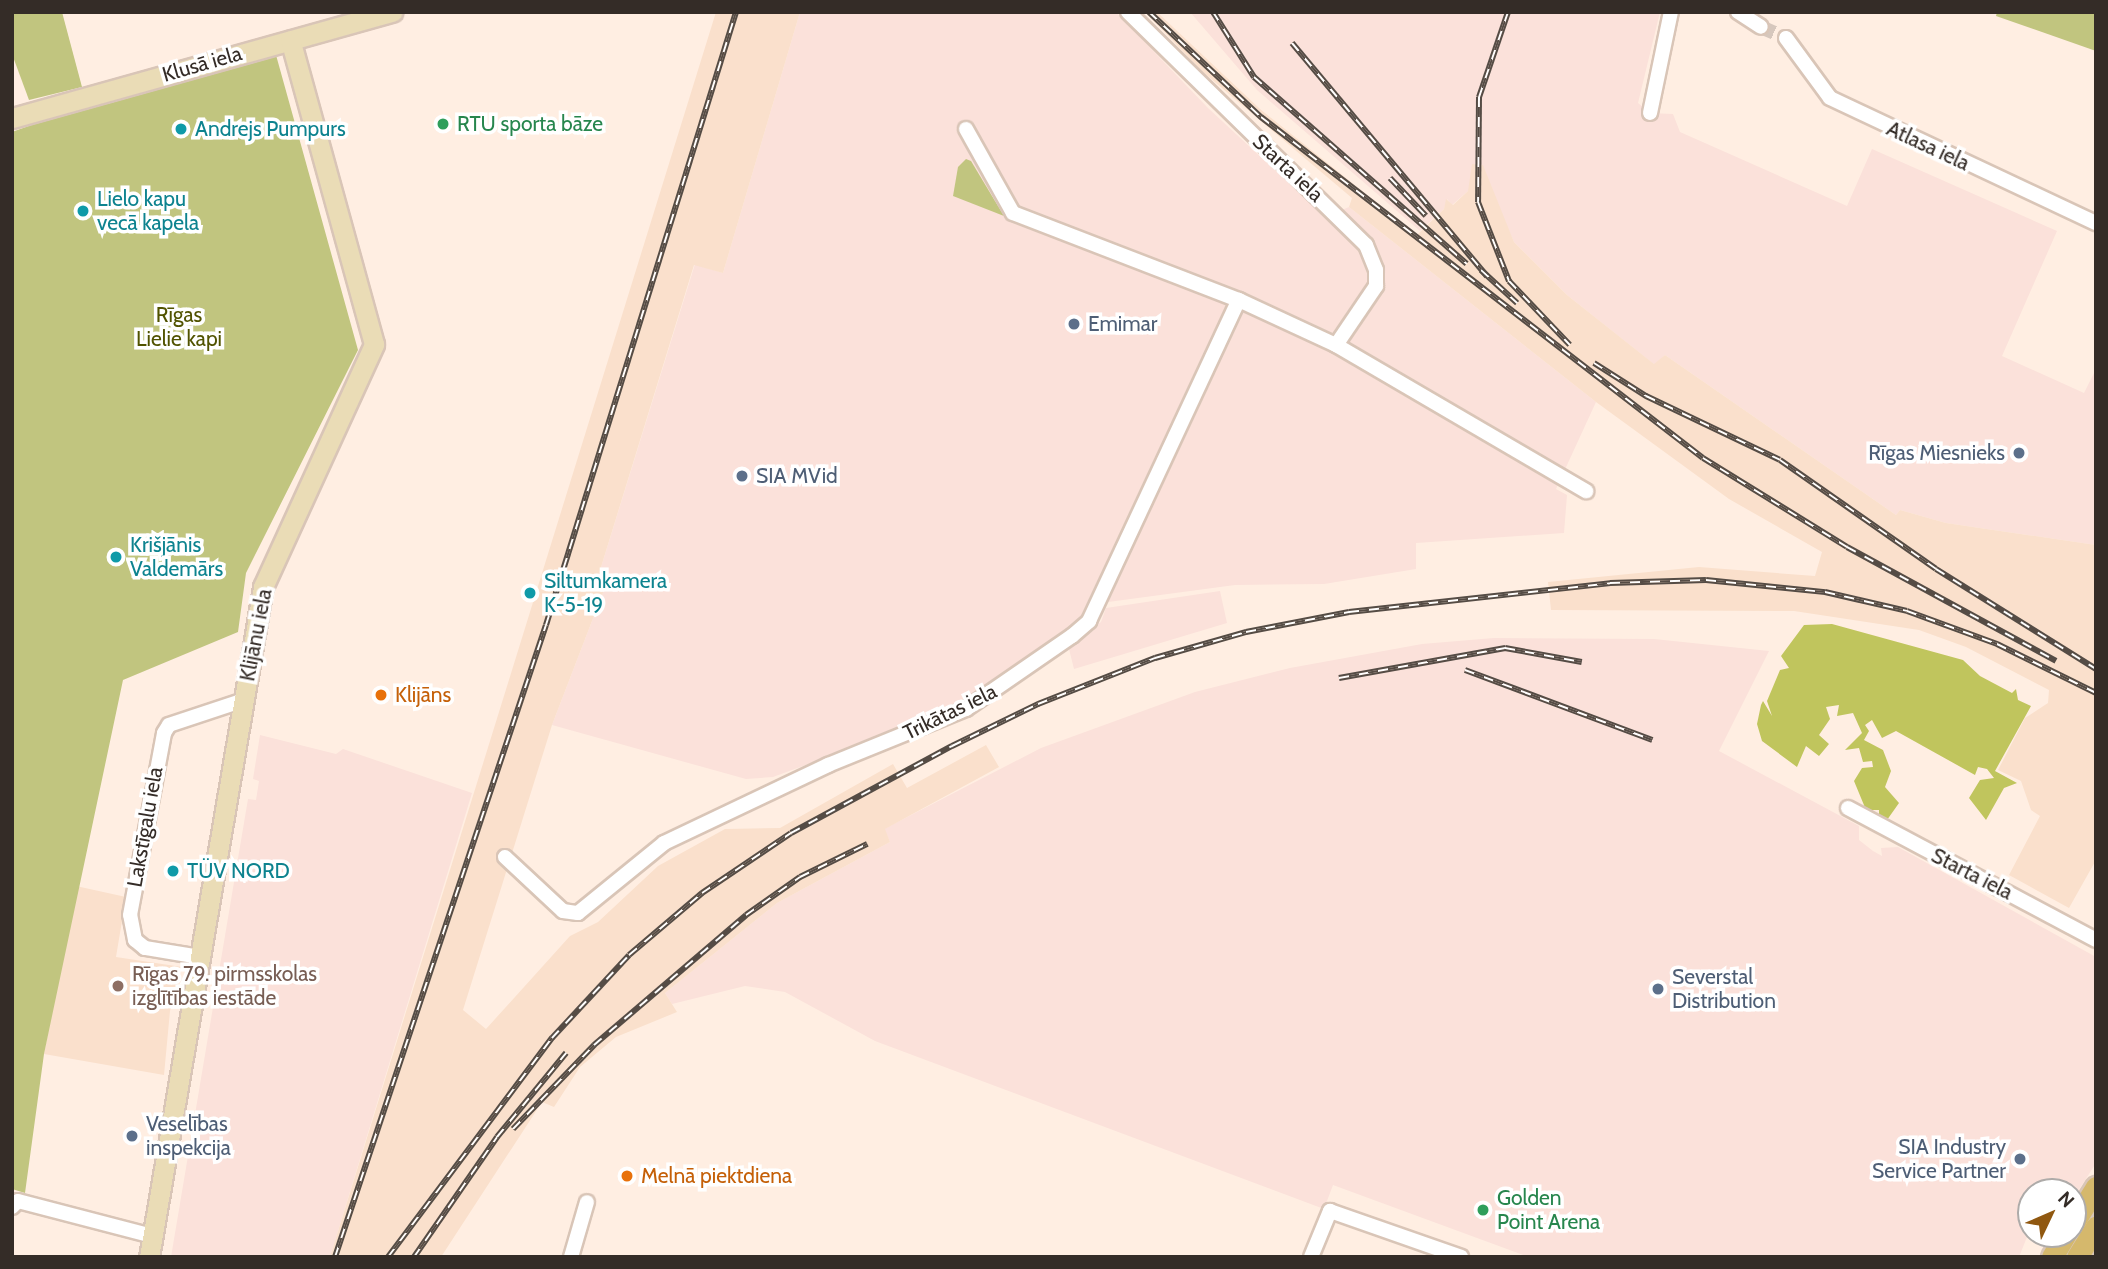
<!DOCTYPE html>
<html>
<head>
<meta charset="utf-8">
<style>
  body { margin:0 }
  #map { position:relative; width:2108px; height:1269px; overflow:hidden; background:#ffeee2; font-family:Cabin,sans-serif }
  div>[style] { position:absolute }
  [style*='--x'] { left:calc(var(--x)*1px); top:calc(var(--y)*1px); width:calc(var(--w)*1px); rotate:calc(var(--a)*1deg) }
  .industrial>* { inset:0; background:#fbe1da }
  .built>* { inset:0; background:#fae0cc }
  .green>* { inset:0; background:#c1c57f }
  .forest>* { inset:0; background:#c0c55d }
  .street-tunnel>* { height:14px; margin-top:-7px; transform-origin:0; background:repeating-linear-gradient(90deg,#d6c7bd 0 14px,transparent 0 21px) }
  .roads { filter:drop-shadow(2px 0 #d9c5b7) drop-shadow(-2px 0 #d9c5b7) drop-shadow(0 2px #d9c5b7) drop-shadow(0 -2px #d9c5b7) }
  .street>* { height:14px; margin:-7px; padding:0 7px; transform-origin:7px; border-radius:7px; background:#fff }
  .secondary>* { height:19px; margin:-9.5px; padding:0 9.5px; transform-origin:9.5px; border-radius:9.5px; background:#eadcb6 }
  .primary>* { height:21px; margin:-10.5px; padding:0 10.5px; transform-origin:10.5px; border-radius:10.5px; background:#d5b86c }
  .rail>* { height:6px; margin-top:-3px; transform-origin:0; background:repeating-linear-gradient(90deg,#fff 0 10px,#554c45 0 20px); box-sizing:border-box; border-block:2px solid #554c45 }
  .dots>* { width:19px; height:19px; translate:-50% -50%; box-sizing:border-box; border:4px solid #fff; border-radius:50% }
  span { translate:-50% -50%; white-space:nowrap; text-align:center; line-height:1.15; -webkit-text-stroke:7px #fff; paint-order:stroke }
  .street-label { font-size:21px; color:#342c27 }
  .leisure-label { font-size:21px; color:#27864d }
  .left { translate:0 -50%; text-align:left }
  .culture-label { font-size:21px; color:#0d838f }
  .park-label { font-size:21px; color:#515300 }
  .service-label { font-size:21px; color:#4e5e75 }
  .right { translate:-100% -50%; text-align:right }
  .food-label { font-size:21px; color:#c56008 }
  .education-label { font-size:21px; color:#785e54 }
  .frame { position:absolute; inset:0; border:14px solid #342c27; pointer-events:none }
  .north { position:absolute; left:2017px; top:1178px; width:70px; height:70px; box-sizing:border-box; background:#fff; border:2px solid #aeaba9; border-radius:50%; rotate:46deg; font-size:19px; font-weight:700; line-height:28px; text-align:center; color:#342c27 }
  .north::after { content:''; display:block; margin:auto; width:24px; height:32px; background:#905810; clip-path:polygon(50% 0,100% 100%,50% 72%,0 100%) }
</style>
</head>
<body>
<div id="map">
  <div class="industrial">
    <i style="clip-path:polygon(800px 12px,1116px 12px,1208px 108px,1325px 217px,1349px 207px,1596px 402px,1556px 489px,1567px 495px,1564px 533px,1416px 543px,1416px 569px,1324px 584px,1235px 585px,1108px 602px,960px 708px,773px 777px,746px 779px,552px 725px,607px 582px,598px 577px,695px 264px,723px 273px)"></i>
    <i style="clip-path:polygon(1190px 12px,1660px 12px,1638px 103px,1650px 113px,1673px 114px,1680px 132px,1847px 206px,1872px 149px,2057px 231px,2002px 356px,2084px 393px,2096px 369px,2096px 545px,1946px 523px,1900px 510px,1896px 515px,1665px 355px,1655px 365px,1567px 295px,1514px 242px,1482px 171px,1468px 191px,1452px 205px,1447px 199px,1444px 209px,1420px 231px,1257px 90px)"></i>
    <i style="clip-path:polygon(1220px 591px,1227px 623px,1074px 669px,1068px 645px,1101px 622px,1106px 608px)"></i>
    <i style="clip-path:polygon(1494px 638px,1654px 639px,1769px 651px,1719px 751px,1859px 826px,1859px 840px,1873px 851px,1882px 856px,1881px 848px,1898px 847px,2096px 957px,2096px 1163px,2073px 1199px,2073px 1192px,2031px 1192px,2031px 1227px,2019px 1257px,1529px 1257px,1333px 1185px,1324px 1209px,875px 1041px,785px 992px,745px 986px,672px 1004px,665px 993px,777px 903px,890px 842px,884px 829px,1041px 748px,1195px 692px,1290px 668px,1422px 644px)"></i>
    <i style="clip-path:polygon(260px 735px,336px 754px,343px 749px,472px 793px,330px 1257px,171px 1257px,248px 799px,256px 800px,259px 781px,253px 779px)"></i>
  </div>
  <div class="built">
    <i style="clip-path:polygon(716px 12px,800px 12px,723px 273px,694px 265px,598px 577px,607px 582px,552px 725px,463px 1010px,486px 1029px,570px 936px,598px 922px,658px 866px,725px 829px,780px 828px,893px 764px,907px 788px,986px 745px,999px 767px,885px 829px,890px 842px,777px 903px,665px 993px,677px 1012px,616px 1037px,580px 1067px,554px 1107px,542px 1102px,441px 1257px,330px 1257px)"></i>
    <i style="clip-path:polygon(1145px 12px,1157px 12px,1260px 109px,1417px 235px,1444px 209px,1446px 199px,1453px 205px,1468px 191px,1472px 164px,1483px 165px,1514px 242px,1567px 295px,1654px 364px,1665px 355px,1896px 515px,1900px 510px,1946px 523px,2096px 545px,2096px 860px,2069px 908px,2009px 875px,2040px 816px,2031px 810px,2021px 781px,1998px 770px,2025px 718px,2048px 703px,2049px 690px,1966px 647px,1919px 630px,1794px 611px,1551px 610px,1548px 582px,1699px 567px,1815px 576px,1822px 552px,1729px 499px,1596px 402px,1349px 207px,1352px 198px,1203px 72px)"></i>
    <i style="clip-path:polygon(76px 886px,126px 897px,116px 957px,182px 967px,170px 1011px,164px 1075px,44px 1054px)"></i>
  </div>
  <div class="green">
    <i style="clip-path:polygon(12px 12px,62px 12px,82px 87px,29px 100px,12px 54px)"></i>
    <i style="clip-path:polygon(1997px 12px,2096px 12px,2096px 51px,1996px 16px)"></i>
    <i style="clip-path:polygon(276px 55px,358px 350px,246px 573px,238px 632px,123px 680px,44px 1054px,25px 1193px,12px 1189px,12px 132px,137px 87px,107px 104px)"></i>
    <i style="clip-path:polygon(966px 159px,971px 161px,1004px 216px,953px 196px,958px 167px)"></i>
  </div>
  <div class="forest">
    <i style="clip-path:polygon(1832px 624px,1963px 660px,1980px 676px,2012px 693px,2016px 689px,2018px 700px,2031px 706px,1995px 771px,2017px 783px,2004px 788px,1986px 820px,1969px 798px,1980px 780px,1994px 778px,1987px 769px,1978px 767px,1975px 775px,1896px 731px,1882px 738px,1872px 720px,1865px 725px,1869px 731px,1864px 740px,1883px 750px,1891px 771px,1885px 787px,1899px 803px,1887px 820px,1879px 817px,1879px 810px,1866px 810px,1854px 781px,1862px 768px,1873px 767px,1872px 761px,1863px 762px,1859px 748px,1845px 750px,1862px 733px,1853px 713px,1837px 716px,1839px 705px,1826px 707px,1830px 719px,1819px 735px,1829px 744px,1819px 756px,1806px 746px,1797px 767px,1762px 741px,1757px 724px,1761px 705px,1763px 701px,1772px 716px,1767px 701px,1780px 670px,1789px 668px,1781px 656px,1804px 625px)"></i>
  </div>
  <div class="street-tunnel">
    <i style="--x:1761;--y:27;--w:27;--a:24"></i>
  </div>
  <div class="roads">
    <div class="street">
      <i style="--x:1128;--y:12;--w:333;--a:44.4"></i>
      <i style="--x:1366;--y:245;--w:27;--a:68"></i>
      <i style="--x:1376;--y:270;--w:16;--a:90"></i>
      <i style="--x:1376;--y:286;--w:71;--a:124.1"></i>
      <i style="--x:1738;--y:12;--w:27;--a:33"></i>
      <i style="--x:1786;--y:38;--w:74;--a:53.7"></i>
      <i style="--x:1830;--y:98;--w:294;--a:25.2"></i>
      <i style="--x:1650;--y:113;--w:103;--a:-78.3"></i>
      <i style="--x:966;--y:129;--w:96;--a:60.8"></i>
      <i style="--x:1013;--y:213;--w:242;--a:21.1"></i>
      <i style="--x:1239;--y:300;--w:107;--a:24.9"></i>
      <i style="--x:1336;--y:345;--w:290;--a:30.3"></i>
      <i style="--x:1848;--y:808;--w:281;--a:28"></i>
      <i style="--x:505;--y:857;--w:79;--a:43"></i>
      <i style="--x:563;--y:911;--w:15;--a:8"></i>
      <i style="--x:578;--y:913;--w:111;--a:-39.1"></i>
      <i style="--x:664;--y:843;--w:182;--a:-25.4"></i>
      <i style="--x:828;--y:765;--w:149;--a:-22.1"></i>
      <i style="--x:966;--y:709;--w:129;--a:-34.6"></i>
      <i style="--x:1072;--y:636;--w:23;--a:-41"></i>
      <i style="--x:1089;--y:621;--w:354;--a:-65"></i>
      <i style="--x:200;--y:957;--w:56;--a:-170.7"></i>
      <i style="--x:145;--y:948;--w:13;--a:-141"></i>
      <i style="--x:135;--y:940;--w:25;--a:-101"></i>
      <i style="--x:130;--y:915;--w:185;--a:-79.4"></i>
      <i style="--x:164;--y:733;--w:9;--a:-58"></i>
      <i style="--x:169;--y:725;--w:79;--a:-18.4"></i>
      <i style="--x:12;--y:1207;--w:8;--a:-45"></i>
      <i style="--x:18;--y:1201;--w:138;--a:14.6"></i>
      <i style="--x:571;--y:1257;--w:57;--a:-73.8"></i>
      <i style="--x:1311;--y:1257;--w:50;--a:-67.6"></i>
      <i style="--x:1330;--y:1211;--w:139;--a:19.3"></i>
    </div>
    <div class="secondary">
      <i style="--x:12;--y:118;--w:395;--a:-15.6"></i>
      <i style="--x:149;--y:1257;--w:680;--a:-80.34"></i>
      <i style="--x:263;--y:587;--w:267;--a:-65.4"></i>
      <i style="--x:374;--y:344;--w:315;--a:-105.4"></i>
    </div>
    <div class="primary">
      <i style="--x:2073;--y:1224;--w:44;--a:-58.1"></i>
      <i style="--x:2052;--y:1257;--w:27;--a:-59"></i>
      <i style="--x:2077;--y:1257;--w:36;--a:-58"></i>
    </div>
  </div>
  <div class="rail">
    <i style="--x:1149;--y:12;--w:154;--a:43.2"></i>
    <i style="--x:1261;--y:117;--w:558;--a:37.65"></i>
    <i style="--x:1703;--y:458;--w:169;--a:31.7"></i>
    <i style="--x:1847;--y:547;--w:238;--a:28.6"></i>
    <i style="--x:1213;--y:12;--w:77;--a:57.8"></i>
    <i style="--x:1254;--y:77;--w:283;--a:41.3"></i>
    <i style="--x:1508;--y:12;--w:90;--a:108.8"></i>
    <i style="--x:1479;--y:97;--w:105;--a:90.5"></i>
    <i style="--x:1478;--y:202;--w:85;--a:68.6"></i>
    <i style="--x:1509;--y:281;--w:88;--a:46.4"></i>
    <i style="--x:1292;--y:43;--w:304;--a:50.1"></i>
    <i style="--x:1390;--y:178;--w:52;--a:46.5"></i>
    <i style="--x:1481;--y:270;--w:49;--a:42.5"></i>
    <i style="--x:1594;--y:363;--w:62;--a:32.4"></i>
    <i style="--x:1646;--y:396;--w:148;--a:25.5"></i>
    <i style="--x:1780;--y:460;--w:190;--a:34.9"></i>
    <i style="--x:1936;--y:569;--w:189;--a:32"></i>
    <i style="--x:1465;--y:670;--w:200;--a:20.5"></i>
    <i style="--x:1339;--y:678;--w:169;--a:-10.2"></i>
    <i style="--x:1505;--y:648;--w:78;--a:10.3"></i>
    <i style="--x:513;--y:1129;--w:117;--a:-46"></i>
    <i style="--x:594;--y:1045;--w:200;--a:-40.5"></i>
    <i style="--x:746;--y:915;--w:66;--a:-35.1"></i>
    <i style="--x:800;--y:877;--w:75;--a:-26.2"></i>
    <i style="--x:335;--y:1257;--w:666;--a:-71.54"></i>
    <i style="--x:546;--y:625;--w:642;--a:-72.78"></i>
    <i style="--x:388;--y:1257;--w:274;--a:-53.2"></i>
    <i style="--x:552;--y:1038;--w:113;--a:-47.1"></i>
    <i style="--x:629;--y:955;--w:96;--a:-40.3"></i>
    <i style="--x:702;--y:893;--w:107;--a:-34"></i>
    <i style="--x:791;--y:833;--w:183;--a:-28.4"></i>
    <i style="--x:952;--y:746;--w:96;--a:-26"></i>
    <i style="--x:1038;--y:704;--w:126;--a:-21.5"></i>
    <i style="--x:1155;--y:658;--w:95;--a:-15.9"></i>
    <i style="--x:1246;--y:632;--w:105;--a:-11"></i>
    <i style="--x:1349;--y:612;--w:263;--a:-6.3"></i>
    <i style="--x:1610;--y:583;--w:96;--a:-1.8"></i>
    <i style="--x:1706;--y:580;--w:120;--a:5.8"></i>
    <i style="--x:1825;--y:592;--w:84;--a:13"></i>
    <i style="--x:1907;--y:611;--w:96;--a:20.1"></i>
    <i style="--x:1997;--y:644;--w:110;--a:26.3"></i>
    <i style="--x:414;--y:1257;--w:146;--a:-55.3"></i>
    <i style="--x:497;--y:1137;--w:109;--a:-50.6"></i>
  </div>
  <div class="dots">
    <i style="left:443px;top:124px;background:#2e9e5b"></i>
    <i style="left:181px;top:129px;background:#0f9aa8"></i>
    <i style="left:83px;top:211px;background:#0f9aa8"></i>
    <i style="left:1074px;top:324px;background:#5c6f8a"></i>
    <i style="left:2019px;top:453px;background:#5c6f8a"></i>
    <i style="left:742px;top:476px;background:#5c6f8a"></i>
    <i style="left:116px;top:557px;background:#0f9aa8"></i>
    <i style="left:530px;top:593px;background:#0f9aa8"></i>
    <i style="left:381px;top:695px;background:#e8710a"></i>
    <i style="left:173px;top:871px;background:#0f9aa8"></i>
    <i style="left:118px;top:986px;background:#8d6e63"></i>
    <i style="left:1658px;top:989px;background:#5c6f8a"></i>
    <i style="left:132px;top:1136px;background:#5c6f8a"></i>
    <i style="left:2020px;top:1159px;background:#5c6f8a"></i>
    <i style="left:627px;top:1176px;background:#e8710a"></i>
    <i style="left:1483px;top:1210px;background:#2e9e5b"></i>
  </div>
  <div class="street-label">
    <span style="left:202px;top:64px;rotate:-16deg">Klusā iela</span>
    <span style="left:1928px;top:146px;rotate:25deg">Atlasa iela</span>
    <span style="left:1288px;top:168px;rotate:43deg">Starta iela</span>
    <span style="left:256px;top:635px;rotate:-79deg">Klijānu iela</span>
    <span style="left:950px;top:712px;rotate:-26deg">Trikātas iela</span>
    <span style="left:145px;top:827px;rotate:-80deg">Lakstīgalu iela</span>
    <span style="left:1972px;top:874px;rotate:27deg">Starta iela</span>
  </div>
  <div class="leisure-label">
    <span class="left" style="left:457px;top:124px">RTU sporta bāze</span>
    <span class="left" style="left:1497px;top:1210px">Golden<br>Point Arena</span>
  </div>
  <div class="culture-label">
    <span class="left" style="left:195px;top:129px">Andrejs Pumpurs</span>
    <span class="left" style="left:97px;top:211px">Lielo kapu<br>vecā kapela</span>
    <span class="left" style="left:130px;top:557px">Krišjānis<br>Valdemārs</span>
    <span class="left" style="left:544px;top:593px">Siltumkamera<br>K-5-19</span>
    <span class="left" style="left:187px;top:871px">TÜV NORD</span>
  </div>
  <div class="park-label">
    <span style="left:179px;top:327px">Rīgas<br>Lielie kapi</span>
  </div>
  <div class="service-label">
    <span class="left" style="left:1088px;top:324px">Emimar</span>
    <span class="right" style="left:2005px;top:453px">Rīgas Miesnieks</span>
    <span class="left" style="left:756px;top:476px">SIA MVid</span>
    <span class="left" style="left:1672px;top:989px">Severstal<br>Distribution</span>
    <span class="left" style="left:146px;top:1136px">Veselības<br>inspekcija</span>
    <span class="right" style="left:2006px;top:1159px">SIA Industry<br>Service Partner</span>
  </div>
  <div class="food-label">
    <span class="left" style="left:395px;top:695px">Klijāns</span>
    <span class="left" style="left:641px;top:1176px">Melnā piektdiena</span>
  </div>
  <div class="education-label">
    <span class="left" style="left:132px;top:986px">Rīgas 79. pirmsskolas<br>izglītības iestāde</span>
  </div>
  <div class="frame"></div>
  <div class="north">N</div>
</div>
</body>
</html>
